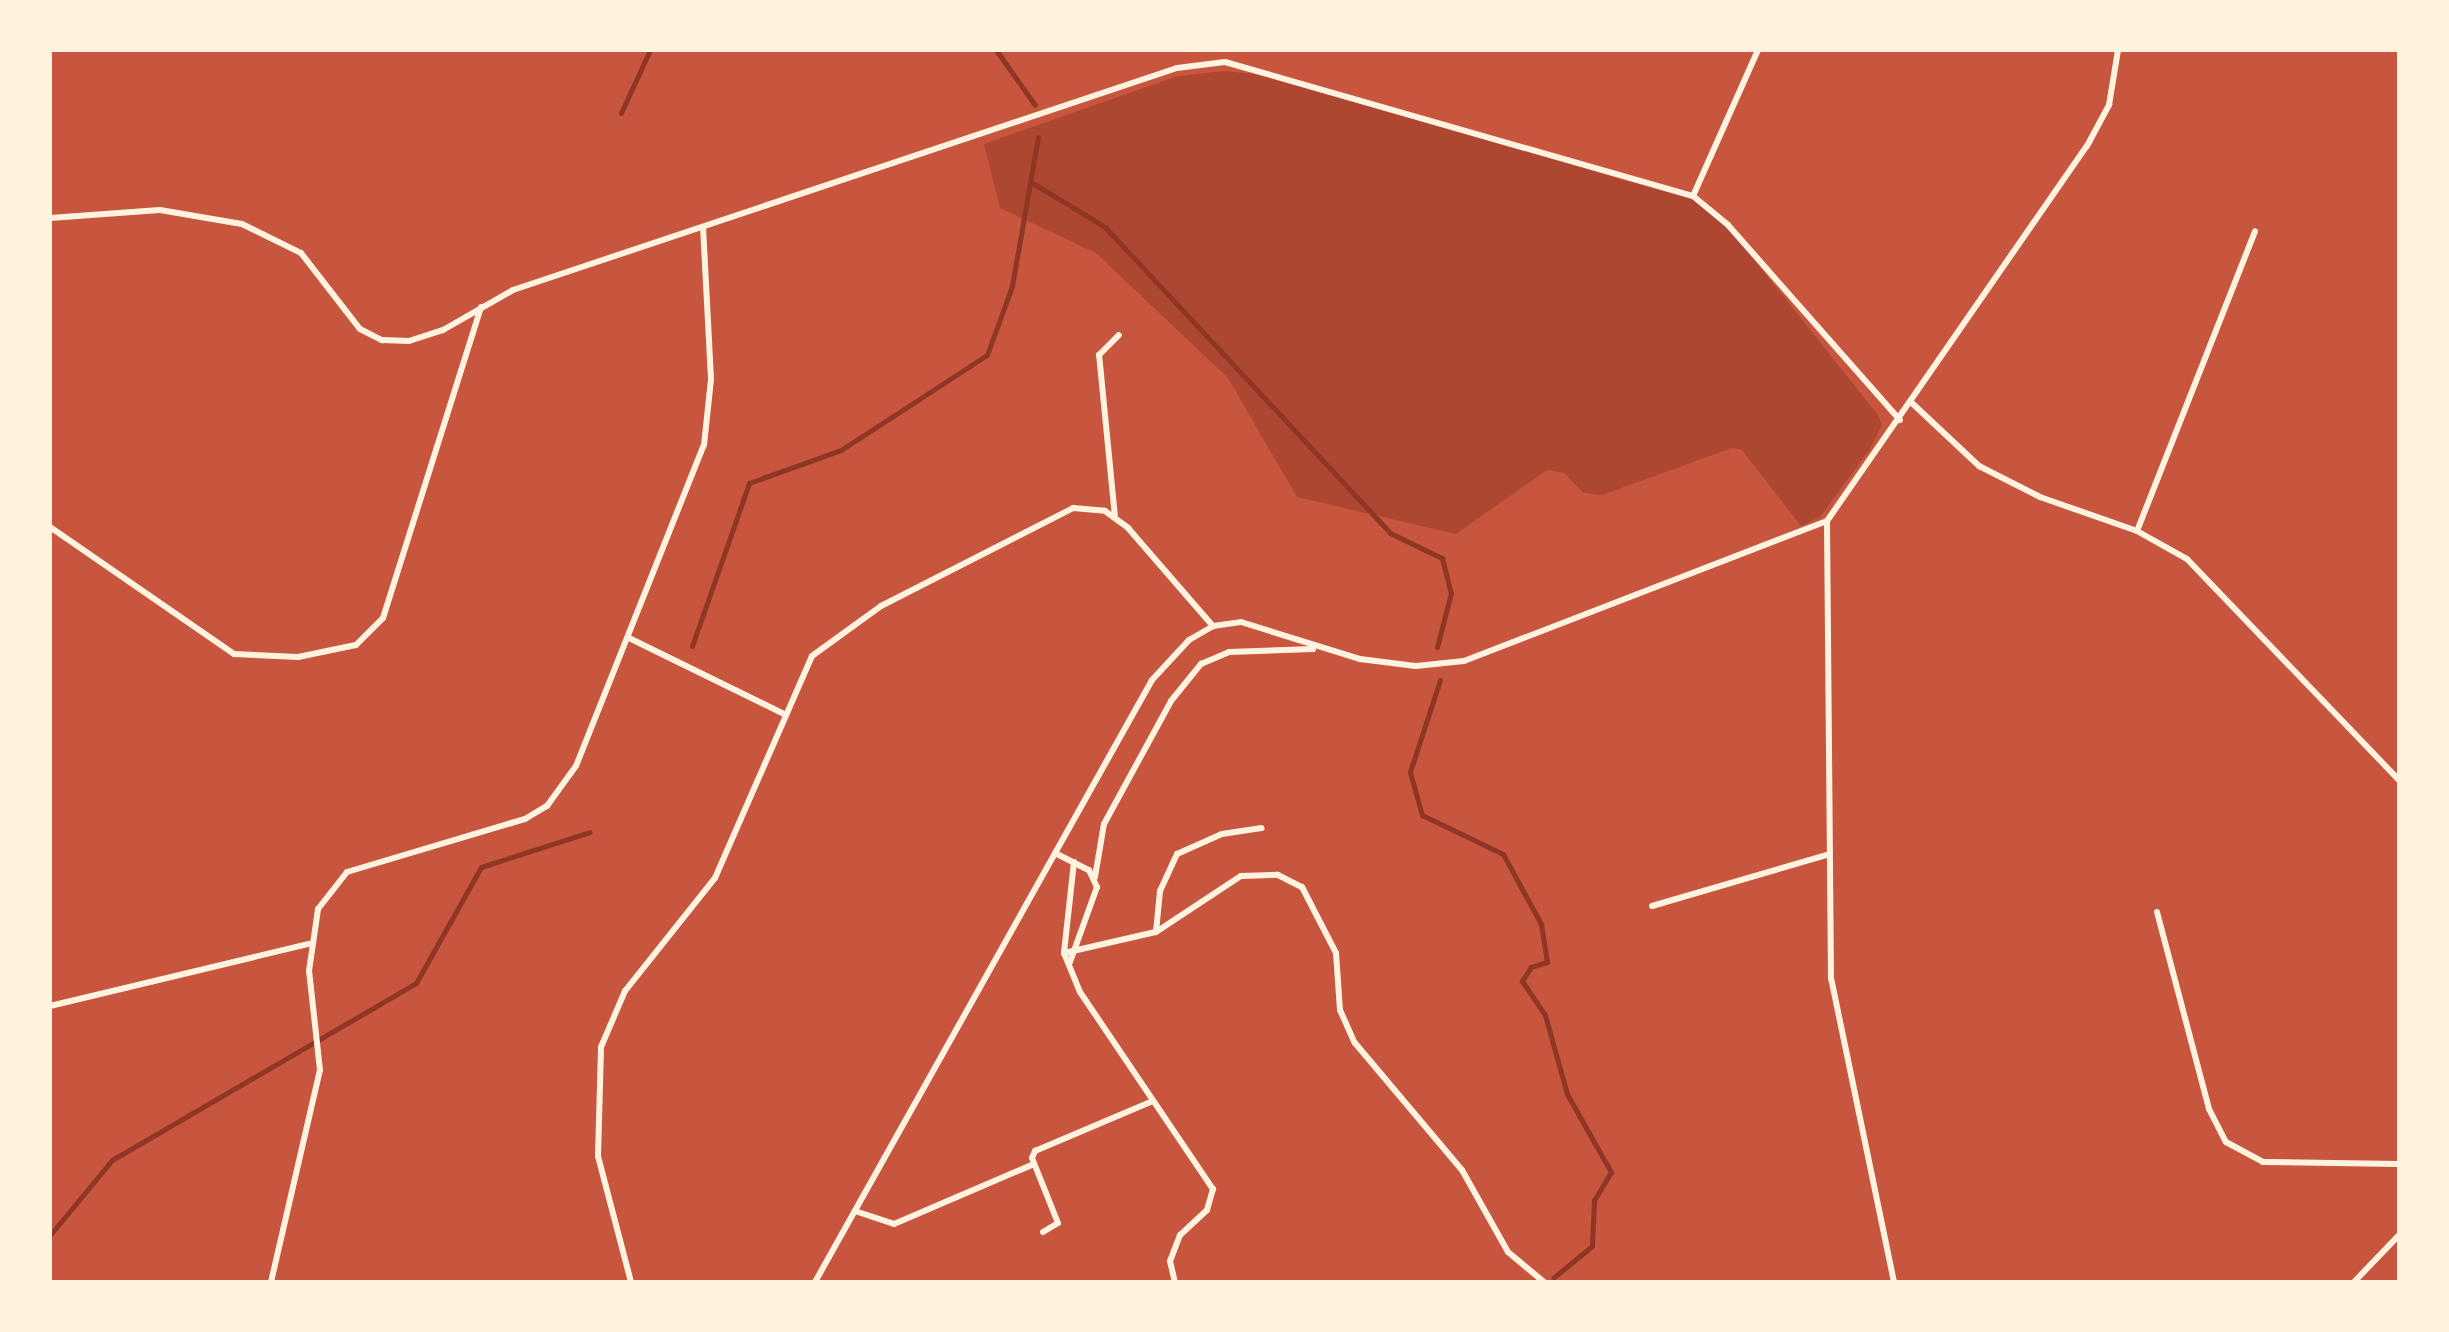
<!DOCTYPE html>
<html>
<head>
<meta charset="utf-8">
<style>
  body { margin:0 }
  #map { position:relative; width:2449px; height:1332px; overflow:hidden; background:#c8553d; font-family:Karla,sans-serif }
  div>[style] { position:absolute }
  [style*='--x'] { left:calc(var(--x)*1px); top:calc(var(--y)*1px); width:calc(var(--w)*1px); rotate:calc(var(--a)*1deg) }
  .green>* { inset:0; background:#ae4732 }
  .stream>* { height:5px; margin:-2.5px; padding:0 2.5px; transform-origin:2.5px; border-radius:2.5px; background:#8f3625 }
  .minor>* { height:6px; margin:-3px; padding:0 3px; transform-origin:3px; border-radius:3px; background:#fff3e0 }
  span { translate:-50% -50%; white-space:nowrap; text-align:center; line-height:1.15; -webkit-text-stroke:10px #fff3e0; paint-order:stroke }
  .frame { position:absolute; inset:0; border:52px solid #fff3e0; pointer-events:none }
</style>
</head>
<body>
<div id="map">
  <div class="green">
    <i style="clip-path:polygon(1225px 71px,1264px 75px,1695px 200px,1729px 228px,1878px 415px,1882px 425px,1870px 449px,1820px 517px,1801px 526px,1742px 450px,1732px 448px,1602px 495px,1584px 493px,1564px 473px,1547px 470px,1456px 534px,1297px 497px,1228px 378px,1096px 253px,1000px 208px,984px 144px,1178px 76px)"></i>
  </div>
  <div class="stream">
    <i style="--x:996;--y:50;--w:67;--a:54.7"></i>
    <i style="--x:621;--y:113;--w:69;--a:-65.3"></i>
    <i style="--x:1031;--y:182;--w:87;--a:31.3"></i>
    <i style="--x:1105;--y:227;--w:418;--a:47"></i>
    <i style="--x:1390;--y:533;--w:58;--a:25.7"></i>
    <i style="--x:1442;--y:558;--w:36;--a:76"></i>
    <i style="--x:1451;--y:593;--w:56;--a:104.5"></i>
    <i style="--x:692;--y:646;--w:173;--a:-70.7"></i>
    <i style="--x:749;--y:483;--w:98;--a:-19.7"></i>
    <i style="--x:841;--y:450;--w:174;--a:-33.1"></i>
    <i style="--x:987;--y:355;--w:73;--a:-70.1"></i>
    <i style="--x:1012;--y:286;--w:151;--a:-80.1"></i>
    <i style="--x:1440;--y:680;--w:97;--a:108.1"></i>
    <i style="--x:1410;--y:772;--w:45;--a:74.4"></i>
    <i style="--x:1422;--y:815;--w:90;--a:25.7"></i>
    <i style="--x:1503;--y:854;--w:80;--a:61.5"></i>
    <i style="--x:1541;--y:924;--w:38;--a:81"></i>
    <i style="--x:1547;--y:962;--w:17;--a:163"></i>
    <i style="--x:1531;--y:967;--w:17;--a:123"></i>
    <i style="--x:1522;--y:981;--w:41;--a:55.9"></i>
    <i style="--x:1545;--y:1015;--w:82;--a:74.4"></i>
    <i style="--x:1567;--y:1094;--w:90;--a:60.6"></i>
    <i style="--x:1611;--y:1172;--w:33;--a:121"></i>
    <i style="--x:1594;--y:1200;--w:46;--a:92.5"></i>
    <i style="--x:1592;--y:1246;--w:50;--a:140.6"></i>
    <i style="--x:50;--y:1235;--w:97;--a:-50.4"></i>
    <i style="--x:112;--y:1160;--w:352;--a:-30.2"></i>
    <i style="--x:416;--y:983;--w:133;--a:-60.7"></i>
    <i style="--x:481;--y:867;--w:114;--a:-17.8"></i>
  </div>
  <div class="minor">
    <i style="--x:1693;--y:196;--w:160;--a:-66"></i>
    <i style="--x:50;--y:218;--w:110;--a:-4.2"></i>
    <i style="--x:160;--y:210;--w:83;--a:9.7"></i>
    <i style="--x:242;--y:224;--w:66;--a:26.2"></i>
    <i style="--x:301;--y:253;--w:96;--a:52.2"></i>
    <i style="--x:360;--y:329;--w:25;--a:27"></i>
    <i style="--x:382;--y:340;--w:27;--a:2"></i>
    <i style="--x:409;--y:341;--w:36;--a:-18"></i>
    <i style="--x:443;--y:330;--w:81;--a:-29.7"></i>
    <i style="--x:513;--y:290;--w:700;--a:-18.49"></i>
    <i style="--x:1177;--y:68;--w:48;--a:-7.1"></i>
    <i style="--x:1225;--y:62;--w:487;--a:16"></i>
    <i style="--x:1693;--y:196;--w:45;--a:39.6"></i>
    <i style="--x:1728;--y:225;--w:260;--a:48.6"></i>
    <i style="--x:1913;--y:404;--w:91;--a:43.2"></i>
    <i style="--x:1979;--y:466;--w:68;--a:26.9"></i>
    <i style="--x:2040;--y:497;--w:103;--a:19.3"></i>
    <i style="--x:2137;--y:531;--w:57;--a:29.2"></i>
    <i style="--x:2187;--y:559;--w:306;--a:46.2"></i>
    <i style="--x:1115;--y:517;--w:163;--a:-95.6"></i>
    <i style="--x:1099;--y:355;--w:28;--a:-45"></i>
    <i style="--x:50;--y:527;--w:224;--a:34.6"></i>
    <i style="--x:234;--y:654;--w:64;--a:2.7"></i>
    <i style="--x:298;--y:657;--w:59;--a:-11.7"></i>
    <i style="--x:356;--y:645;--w:38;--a:-45"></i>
    <i style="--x:383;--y:618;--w:326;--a:-72.5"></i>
    <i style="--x:2137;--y:531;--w:322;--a:-68.5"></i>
    <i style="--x:629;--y:638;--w:175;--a:26.1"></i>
    <i style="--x:1055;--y:853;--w:38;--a:27"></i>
    <i style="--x:1089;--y:870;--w:19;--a:65"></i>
    <i style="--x:1097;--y:887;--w:80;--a:109.8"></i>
    <i style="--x:1074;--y:862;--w:92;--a:96.3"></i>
    <i style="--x:1064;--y:953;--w:42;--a:67.7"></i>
    <i style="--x:1080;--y:992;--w:238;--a:56"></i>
    <i style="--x:1213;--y:1189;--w:22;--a:106"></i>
    <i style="--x:1207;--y:1210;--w:37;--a:137"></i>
    <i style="--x:1180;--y:1235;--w:28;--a:111"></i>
    <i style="--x:1170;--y:1261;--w:22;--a:77"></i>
    <i style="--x:1095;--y:877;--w:54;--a:-80.4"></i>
    <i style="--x:1104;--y:824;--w:140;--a:-61.4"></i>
    <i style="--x:1171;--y:701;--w:48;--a:-51"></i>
    <i style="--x:1201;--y:664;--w:30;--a:-23"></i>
    <i style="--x:1229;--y:652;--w:84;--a:-2"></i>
    <i style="--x:1652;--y:906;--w:185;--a:-16.3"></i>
    <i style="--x:2157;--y:912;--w:204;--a:75.2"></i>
    <i style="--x:2209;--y:1109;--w:37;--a:63"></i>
    <i style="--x:2226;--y:1142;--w:42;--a:28.4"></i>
    <i style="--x:2263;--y:1162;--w:136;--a:0.8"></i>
    <i style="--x:1156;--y:932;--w:41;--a:-84.4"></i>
    <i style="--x:1160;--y:891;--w:41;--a:-65.3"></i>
    <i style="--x:1177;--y:854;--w:49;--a:-24"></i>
    <i style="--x:1222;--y:834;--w:40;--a:-8.5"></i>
    <i style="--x:1064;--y:953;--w:94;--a:-12.9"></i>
    <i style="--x:1156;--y:932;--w:102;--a:-33.4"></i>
    <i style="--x:1241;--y:876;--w:37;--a:-2"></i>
    <i style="--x:1278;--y:875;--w:27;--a:27"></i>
    <i style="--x:1302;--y:887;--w:74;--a:62.7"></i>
    <i style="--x:1336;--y:953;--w:57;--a:86"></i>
    <i style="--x:1340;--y:1010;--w:36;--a:66"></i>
    <i style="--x:1355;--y:1043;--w:166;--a:49.9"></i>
    <i style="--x:1462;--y:1170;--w:94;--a:60.7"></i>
    <i style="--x:1508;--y:1252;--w:47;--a:39.8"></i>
    <i style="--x:50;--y:1006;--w:266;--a:-13.5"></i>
    <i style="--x:855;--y:1211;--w:41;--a:18.4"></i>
    <i style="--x:894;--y:1224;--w:152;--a:-23.2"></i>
    <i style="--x:1043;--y:1232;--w:17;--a:-31"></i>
    <i style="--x:1058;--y:1223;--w:70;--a:-111.8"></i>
    <i style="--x:1032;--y:1158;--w:8;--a:-67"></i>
    <i style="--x:1035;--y:1151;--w:128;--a:-23"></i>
    <i style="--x:271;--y:1282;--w:218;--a:-77"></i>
    <i style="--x:320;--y:1070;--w:100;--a:-96.3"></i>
    <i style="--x:309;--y:971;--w:63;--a:-81.7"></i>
    <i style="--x:318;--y:909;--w:47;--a:-51.9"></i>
    <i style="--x:347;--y:872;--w:186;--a:-16.6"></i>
    <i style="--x:525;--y:819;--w:26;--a:-31"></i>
    <i style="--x:547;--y:806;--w:49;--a:-54.1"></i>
    <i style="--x:576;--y:766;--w:346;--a:-68.3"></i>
    <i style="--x:704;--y:445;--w:66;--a:-83.9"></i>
    <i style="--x:711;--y:379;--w:152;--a:-93"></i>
    <i style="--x:631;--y:1282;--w:130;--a:-104.7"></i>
    <i style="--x:598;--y:1156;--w:109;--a:-88.4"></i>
    <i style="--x:601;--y:1047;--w:61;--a:-66.8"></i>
    <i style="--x:625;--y:991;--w:144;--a:-51.5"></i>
    <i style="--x:715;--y:878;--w:242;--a:-66.4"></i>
    <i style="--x:812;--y:656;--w:85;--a:-35.9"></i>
    <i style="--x:881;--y:606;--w:216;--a:-27"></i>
    <i style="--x:1073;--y:508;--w:32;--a:5"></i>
    <i style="--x:1105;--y:511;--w:29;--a:36"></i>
    <i style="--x:1128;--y:528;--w:130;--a:49.1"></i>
    <i style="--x:815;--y:1282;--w:690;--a:-60.76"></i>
    <i style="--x:1152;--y:680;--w:54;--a:-47.2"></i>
    <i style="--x:1189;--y:640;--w:28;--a:-30"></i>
    <i style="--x:1213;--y:626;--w:28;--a:-8"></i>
    <i style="--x:1241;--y:622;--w:125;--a:17.3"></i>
    <i style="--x:1360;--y:659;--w:56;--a:7.1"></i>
    <i style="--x:1416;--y:666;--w:48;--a:-5.9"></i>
    <i style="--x:1464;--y:661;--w:389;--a:-21.1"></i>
    <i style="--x:1894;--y:1282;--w:309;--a:-101.7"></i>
    <i style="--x:1831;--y:979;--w:458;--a:-90.5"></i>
    <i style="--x:1827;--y:521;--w:456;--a:-55.3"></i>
    <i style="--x:2087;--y:146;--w:47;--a:-61.8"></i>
    <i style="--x:2109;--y:105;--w:56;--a:-80.7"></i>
    <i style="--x:2354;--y:1282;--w:65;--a:-46.2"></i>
  </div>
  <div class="frame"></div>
</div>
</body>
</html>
